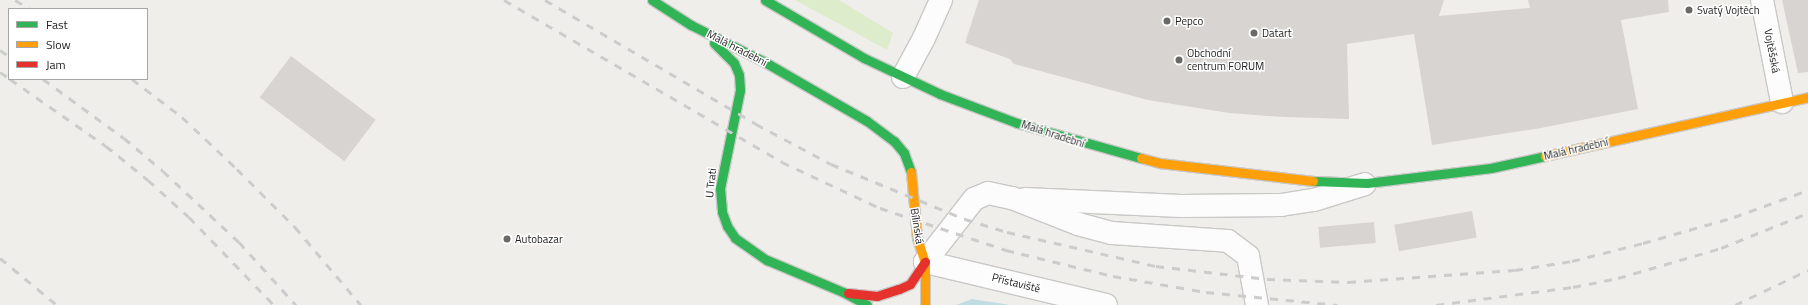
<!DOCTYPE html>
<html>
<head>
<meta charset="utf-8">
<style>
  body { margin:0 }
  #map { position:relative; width:1808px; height:305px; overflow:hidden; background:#f0eeeb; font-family:"Titillium Web",sans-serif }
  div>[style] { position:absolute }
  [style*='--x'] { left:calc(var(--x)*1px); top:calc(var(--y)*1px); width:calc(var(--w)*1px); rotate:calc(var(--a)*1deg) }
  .grass>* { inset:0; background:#ddeccb }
  .water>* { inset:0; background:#bfdbe3 }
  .building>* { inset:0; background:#d7d4d2; transform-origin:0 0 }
  .roads { filter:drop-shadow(1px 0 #c9c8c7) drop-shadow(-1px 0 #c9c8c7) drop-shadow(0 1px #c9c8c7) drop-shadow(0 -1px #c9c8c7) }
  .street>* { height:22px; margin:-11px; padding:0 11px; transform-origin:11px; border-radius:11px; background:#fdfcfc }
  .fast>* { height:9px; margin:-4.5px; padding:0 4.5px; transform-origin:4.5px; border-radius:4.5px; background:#30b455 }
  .slow>* { height:9px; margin:-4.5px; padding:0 4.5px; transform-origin:4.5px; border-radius:4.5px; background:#ff9f0a }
  .jam>* { height:9px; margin:-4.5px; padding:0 4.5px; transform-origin:4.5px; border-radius:4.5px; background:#e5322d }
  .rail>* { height:3px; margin-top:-1.5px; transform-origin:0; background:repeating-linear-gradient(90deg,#ccc 0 8px,transparent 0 16px) }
  .dots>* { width:11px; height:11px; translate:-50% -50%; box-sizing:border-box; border:2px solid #fff; border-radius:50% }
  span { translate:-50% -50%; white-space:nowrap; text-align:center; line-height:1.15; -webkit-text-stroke:3px #fff; paint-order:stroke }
  .poi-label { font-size:11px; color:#222 }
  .left { translate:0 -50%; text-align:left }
  .street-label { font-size:11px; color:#222 }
  .legend { position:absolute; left:8px; top:8px; width:140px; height:72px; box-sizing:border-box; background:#fff; border:1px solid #a7a7a7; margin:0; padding:5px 7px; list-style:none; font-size:12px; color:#222 }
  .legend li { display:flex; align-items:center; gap:8px; height:20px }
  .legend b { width:20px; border:1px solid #a7a7a7 }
</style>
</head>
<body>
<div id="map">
  <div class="grass">
    <i style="clip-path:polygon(795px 0,839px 0,893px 33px,887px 50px)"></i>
  </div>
  <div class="water">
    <i style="clip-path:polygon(972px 299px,1010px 305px,956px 305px)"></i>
  </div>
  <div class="building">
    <i style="clip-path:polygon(979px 0,1444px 0,1439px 16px,1530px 8px,1528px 0,1668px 0,1669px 12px,1621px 20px,1638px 109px,1541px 128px,1432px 145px,1414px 34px,1347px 44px,1349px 119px,1284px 117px,1229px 113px,1148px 100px,1014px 64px,1010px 59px,965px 43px)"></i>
    <i style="clip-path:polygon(1782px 0,1808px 0,1808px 72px,1798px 73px)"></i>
    <i style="left:291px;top:56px;width:106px;height:52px;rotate:37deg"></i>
    <i style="left:1472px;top:211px;width:27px;height:79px;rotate:80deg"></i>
    <i style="left:1374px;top:222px;width:21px;height:56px;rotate:85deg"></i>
  </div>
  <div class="roads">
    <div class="street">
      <i style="--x:1762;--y:0;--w:104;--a:78.9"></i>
      <i style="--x:903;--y:77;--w:44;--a:-61.7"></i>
      <i style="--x:924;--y:38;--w:42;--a:-65.9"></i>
      <i style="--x:1025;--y:199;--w:156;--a:2.6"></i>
      <i style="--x:1181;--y:206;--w:100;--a:-0.6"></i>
      <i style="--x:1281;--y:205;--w:33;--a:-9"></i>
      <i style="--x:1314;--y:200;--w:53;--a:-17.4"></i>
      <i style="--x:1106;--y:305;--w:186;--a:-166.6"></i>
      <i style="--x:925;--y:262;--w:80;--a:-52.1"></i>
      <i style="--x:974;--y:199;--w:15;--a:-23"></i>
      <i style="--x:988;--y:193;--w:25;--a:12"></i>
      <i style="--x:1012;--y:198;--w:71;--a:21.5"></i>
      <i style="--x:1078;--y:224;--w:35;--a:15"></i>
      <i style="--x:1112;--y:233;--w:116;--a:3.9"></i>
      <i style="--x:1228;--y:241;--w:25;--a:37"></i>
      <i style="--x:1248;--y:256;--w:50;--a:79.6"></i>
    </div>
    <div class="fast">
      <i style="--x:652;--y:0;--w:46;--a:32.7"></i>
      <i style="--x:691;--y:25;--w:80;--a:26.6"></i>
      <i style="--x:763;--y:61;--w:120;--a:30"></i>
      <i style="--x:867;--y:121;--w:34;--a:37"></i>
      <i style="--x:894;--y:141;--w:16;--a:50"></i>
      <i style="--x:904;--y:153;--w:20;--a:70"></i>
      <i style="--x:765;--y:0;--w:115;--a:30.4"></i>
      <i style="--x:864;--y:58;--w:84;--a:25.3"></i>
      <i style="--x:940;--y:94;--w:82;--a:20.6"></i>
      <i style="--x:1017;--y:123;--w:129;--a:15.8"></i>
      <i style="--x:714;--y:43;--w:28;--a:45"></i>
      <i style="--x:734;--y:63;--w:13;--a:67"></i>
      <i style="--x:739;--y:75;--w:15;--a:86"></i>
      <i style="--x:740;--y:90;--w:100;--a:101.5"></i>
      <i style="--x:720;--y:188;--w:24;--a:85"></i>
      <i style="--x:722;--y:212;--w:15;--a:70"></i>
      <i style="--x:727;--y:226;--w:14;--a:56"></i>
      <i style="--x:735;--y:238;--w:39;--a:35"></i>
      <i style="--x:767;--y:260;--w:82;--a:22.8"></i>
      <i style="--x:843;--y:292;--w:27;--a:28"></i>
      <i style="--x:1313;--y:181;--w:54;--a:2.1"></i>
      <i style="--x:1367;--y:183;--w:125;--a:-6.9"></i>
      <i style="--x:1491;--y:168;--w:55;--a:-12.5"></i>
    </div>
    <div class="slow">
      <i style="--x:1545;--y:156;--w:270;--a:-12.6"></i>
      <i style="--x:1141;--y:158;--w:20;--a:15"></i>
      <i style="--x:1160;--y:163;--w:154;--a:6.7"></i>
      <i style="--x:911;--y:172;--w:66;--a:84.8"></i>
      <i style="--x:917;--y:238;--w:25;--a:72"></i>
      <i style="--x:925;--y:262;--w:43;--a:90"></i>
    </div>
    <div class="jam">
      <i style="--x:848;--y:293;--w:29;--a:6"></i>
      <i style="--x:877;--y:296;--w:23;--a:-18"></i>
      <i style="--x:899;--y:289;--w:12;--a:-24"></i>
      <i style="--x:910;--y:284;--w:27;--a:-56"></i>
    </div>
  </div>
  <div class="rail">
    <i style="--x:15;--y:0;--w:17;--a:31"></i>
    <i style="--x:504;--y:0;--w:322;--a:30.2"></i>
    <i style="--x:782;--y:162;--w:108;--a:25.1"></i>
    <i style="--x:880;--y:208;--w:133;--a:18.4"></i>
    <i style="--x:1006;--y:250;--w:110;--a:13.7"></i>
    <i style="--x:1113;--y:276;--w:94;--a:9.8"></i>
    <i style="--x:1206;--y:292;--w:132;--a:5.7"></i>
    <i style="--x:545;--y:0;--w:245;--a:30.4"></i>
    <i style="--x:756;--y:124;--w:85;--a:28.1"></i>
    <i style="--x:831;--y:164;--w:145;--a:22.3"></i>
    <i style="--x:965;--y:219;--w:44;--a:17.2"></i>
    <i style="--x:1007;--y:232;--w:153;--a:12.9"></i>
    <i style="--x:1156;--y:266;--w:112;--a:6.7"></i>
    <i style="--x:1267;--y:279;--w:81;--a:2.1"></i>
    <i style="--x:1348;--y:282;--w:167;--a:-4.1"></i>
    <i style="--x:1515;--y:270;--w:58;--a:-9"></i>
    <i style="--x:1572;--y:261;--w:73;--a:-14.2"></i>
    <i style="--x:1643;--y:243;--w:95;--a:-15.9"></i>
    <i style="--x:1734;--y:217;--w:79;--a:-20"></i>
    <i style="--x:0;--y:50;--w:11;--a:34"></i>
    <i style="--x:0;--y:72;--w:11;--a:34"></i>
    <i style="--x:10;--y:79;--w:117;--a:34.9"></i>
    <i style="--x:106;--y:146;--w:54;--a:39"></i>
    <i style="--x:148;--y:180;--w:55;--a:42.1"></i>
    <i style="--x:189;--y:217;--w:122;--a:46"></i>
    <i style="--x:43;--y:79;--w:100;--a:36.1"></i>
    <i style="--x:124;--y:138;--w:51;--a:40.2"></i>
    <i style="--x:163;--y:171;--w:104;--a:43.1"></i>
    <i style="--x:239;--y:242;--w:85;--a:47.9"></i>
    <i style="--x:132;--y:79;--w:63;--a:37.2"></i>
    <i style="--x:182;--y:117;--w:76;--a:43.4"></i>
    <i style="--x:237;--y:169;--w:82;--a:45"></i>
    <i style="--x:295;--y:227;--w:102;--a:49.8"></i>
    <i style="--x:0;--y:258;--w:74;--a:39.5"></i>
    <i style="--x:1436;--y:305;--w:138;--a:-7.5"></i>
    <i style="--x:1573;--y:287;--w:46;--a:-11.3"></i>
    <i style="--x:1618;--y:278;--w:107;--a:-16.2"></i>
    <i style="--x:1721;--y:248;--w:94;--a:-21.9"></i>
    <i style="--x:1735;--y:305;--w:81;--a:-25.6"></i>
  </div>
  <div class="dots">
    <i style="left:1689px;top:10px;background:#6a6968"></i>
    <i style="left:1167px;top:21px;background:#6a6968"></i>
    <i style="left:1254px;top:33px;background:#6a6968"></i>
    <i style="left:1179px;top:60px;background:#6a6968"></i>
    <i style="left:507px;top:239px;background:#6a6968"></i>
  </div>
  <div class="poi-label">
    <span class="left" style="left:1697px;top:10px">Svatý Vojtěch</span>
    <span class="left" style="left:1175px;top:21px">Pepco</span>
    <span class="left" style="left:1262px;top:33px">Datart</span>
    <span class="left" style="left:1187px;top:60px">Obchodní<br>centrum FORUM</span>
    <span class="left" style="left:515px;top:239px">Autobazar</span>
  </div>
  <div class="street-label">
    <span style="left:737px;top:48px;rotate:27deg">Malá hradební</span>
    <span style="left:1772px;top:51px;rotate:79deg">Vojtěšská</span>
    <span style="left:1053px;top:134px;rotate:18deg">Malá hradební</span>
    <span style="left:1576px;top:149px;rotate:-13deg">Malá hradební</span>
    <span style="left:711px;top:183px;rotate:-84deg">U Trati</span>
    <span style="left:917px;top:226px;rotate:81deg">Bílinská</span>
    <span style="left:1016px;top:283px;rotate:14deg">Přístaviště</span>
  </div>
  <ul class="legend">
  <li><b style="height:5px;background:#30b455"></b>Fast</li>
  <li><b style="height:5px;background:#ff9f0a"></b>Slow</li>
  <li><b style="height:5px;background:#e5322d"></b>Jam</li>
  </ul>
</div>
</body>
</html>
